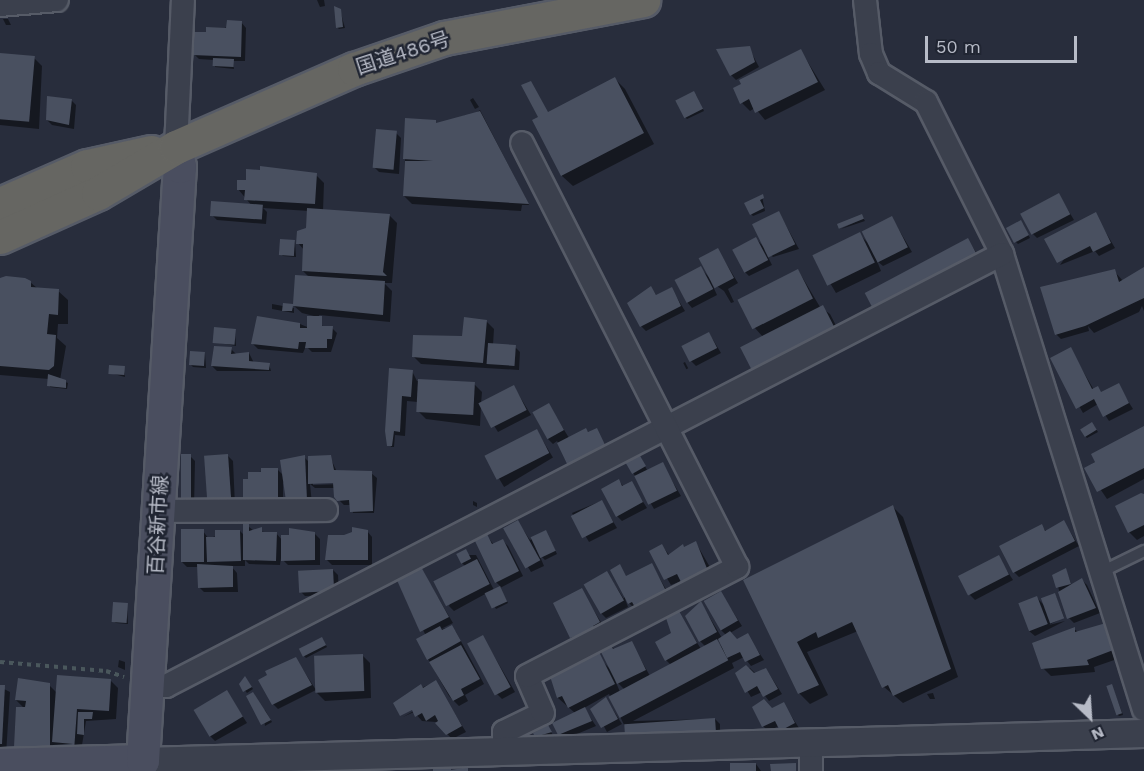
<!DOCTYPE html>
<html>
<head>
<meta charset="utf-8">
<style>
  body { margin:0 }
  #map { position:relative; width:1144px; height:771px; overflow:hidden; background:#282d3c; font-family:"Work Sans","Noto Sans JP",sans-serif }
  div>[style] { position:absolute }
  [style*='--x'] { left:calc(var(--x)*1px); top:calc(var(--y)*1px); width:calc(var(--w)*1px); rotate:calc(var(--a)*1deg) }
  .shadow>* { inset:0; background:#0007; transform-origin:0 0 }
  .building>* { inset:0; background:#495060; transform-origin:0 0 }
  .path>* { height:4px; margin-top:-2px; transform-origin:0; background:repeating-linear-gradient(90deg,#4a575c 0 4.5px,transparent 0 9px) }
  .roads { filter:drop-shadow(2px 0 #565b67) drop-shadow(-2px 0 #565b67) drop-shadow(0 2px #565b67) drop-shadow(0 -2px #565b67) }
  .service>* { height:10px; margin:-5px; padding:0 5px; transform-origin:5px; border-radius:5px; background:#3b404d }
  .minor>* { height:22px; margin:-11px; padding:0 11px; transform-origin:11px; border-radius:11px; background:#3b404d }
  .tertiary>* { height:27px; margin:-13.5px; padding:0 13.5px; transform-origin:13.5px; border-radius:13.5px; background:#3b404d }
  .secondary>* { height:32px; margin:-16px; padding:0 16px; transform-origin:16px; border-radius:16px; background:#4a4e5f }
  .trunk>* { height:33px; margin:-16.5px; padding:0 16.5px; transform-origin:16.5px; border-radius:16.5px; background:#666662 }
  span { translate:-50% -50%; white-space:nowrap; text-align:center; line-height:1.15; -webkit-text-stroke:5px #202532; paint-order:stroke }
  .street-label { font-size:20px; color:#b7bbc7 }
  .north { position:absolute; left:1060px; top:687px; width:60px; height:60px; -webkit-text-stroke:4px #202532; paint-order:stroke; rotate:155deg; font-size:16px; font-weight:700; line-height:24px; text-align:center; color:#b7bbc7 }
  .north::after { content:''; display:block; margin:auto; width:21px; height:27px; background:#b7bbc7; clip-path:polygon(50% 0,100% 100%,50% 72%,0 100%) }
  .scale { position:absolute; left:925px; top:36px; width:152px; height:27px; box-sizing:border-box; border:3px solid #b7bbc7; border-top:0; padding-left:8px; font-size:18px; line-height:21px; white-space:nowrap; color:#b7bbc7; -webkit-text-stroke:4px #202532; paint-order:stroke }
</style>
</head>
<body>
<div id="map">
  <div class="shadow">
    <i style="clip-path:polygon(317px 0,324px 0,325px 6px,320px 7px)"></i>
    <i style="clip-path:polygon(340px 10px,345px 28px,339px 29px,337px 27px)"></i>
    <i style="clip-path:polygon(3px 19px,8px 19px,11px 25px,6px 25px)"></i>
    <i style="clip-path:polygon(241px 22px,246px 28px,245px 61px,233px 61px,234px 69px,215px 67px,214px 60px,199px 59px,194px 54px,208px 34px)"></i>
    <i style="clip-path:polygon(749px 48px,759px 67px,736px 80px,731px 75px)"></i>
    <i style="clip-path:polygon(801px 51px,825px 90px,765px 120px,755px 108px,750px 111px,742px 103px)"></i>
    <i style="clip-path:polygon(0 54px,34px 58px,42px 66px,39px 129px,0 125px)"></i>
    <i style="clip-path:polygon(615px 79px,625px 89px,654px 144px,573px 186px,562px 176px,534px 121px)"></i>
    <i style="clip-path:polygon(696px 95px,704px 111px,687px 119px,685px 117px)"></i>
    <i style="clip-path:polygon(473px 98px,479px 107px,475px 109px,470px 100px)"></i>
    <i style="clip-path:polygon(71px 100px,76px 105px,74px 129px,52px 125px,47px 120px)"></i>
    <i style="clip-path:polygon(480px 110px,529px 205px,522px 205px,521px 211px,412px 204px,404px 196px,405px 158px,436px 125px,466px 115px,469px 118px)"></i>
    <i style="clip-path:polygon(396px 133px,401px 138px,399px 174px,379px 172px,374px 167px)"></i>
    <i style="clip-path:polygon(316px 175px,324px 183px,323px 211px,389px 215px,397px 223px,392px 283px,384px 283px,392px 291px,390px 322px,319px 315px,323px 328px,332px 328px,337px 333px,331px 352px,312px 352px,306px 346px,303px 353px,258px 349px,253px 344px,300px 324px,312px 329px,318px 317px,302px 313px,294px 306px,294px 313px,272px 309px,272px 304px,294px 308px,296px 277px,310px 278px,303px 271px,304px 250px,298px 243px,308px 229px,309px 211px,263px 208px,267px 212px,266px 224px,217px 220px,212px 215px,252px 206px,238px 189px)"></i>
    <i style="clip-path:polygon(1059px 195px,1074px 220px,1037px 238px,1032px 233px)"></i>
    <i style="clip-path:polygon(762px 196px,765px 211px,753px 216px,751px 214px)"></i>
    <i style="clip-path:polygon(779px 213px,799px 249px,773px 257px,764px 249px,772px 265px,749px 276px,744px 271px,756px 239px,765px 248px)"></i>
    <i style="clip-path:polygon(1095px 214px,1115px 248px,1099px 256px,1095px 251px,1060px 265px)"></i>
    <i style="clip-path:polygon(863px 218px,865px 221px,841px 229px)"></i>
    <i style="clip-path:polygon(892px 218px,912px 252px,883px 266px,877px 261px,881px 271px,836px 293px,814px 256px,859px 234px,867px 242px)"></i>
    <i style="clip-path:polygon(1023px 224px,1030px 238px,1018px 244px,1016px 242px)"></i>
    <i style="clip-path:polygon(968px 240px,987px 269px,877px 315px)"></i>
    <i style="clip-path:polygon(295px 241px,296px 257px,283px 256px,281px 254px)"></i>
    <i style="clip-path:polygon(718px 250px,738px 283px,728px 289px,734px 302px,731px 303px,724px 291px,711px 282px,717px 295px,692px 308px,687px 302px,700px 268px,710px 278px)"></i>
    <i style="clip-path:polygon(1144px 269px,1144px 311px,1142px 306px,1139px 312px,1094px 333px,1088px 326px,1089px 331px,1061px 339px,1056px 334px,1042px 288px,1114px 271px,1124px 282px)"></i>
    <i style="clip-path:polygon(798px 270px,820px 307px,830px 314px,843px 339px,763px 337px,754px 327px)"></i>
    <i style="clip-path:polygon(30px 282px,37px 288px,57px 290px,68px 300px,68px 324px,58px 324px,57px 338px,66px 346px,60px 380px,68px 383px,67px 389px,50px 387px,49px 379px,0 375px,0 285px)"></i>
    <i style="clip-path:polygon(651px 288px,657px 296px,671px 288px,685px 311px,646px 331px,641px 326px)"></i>
    <i style="clip-path:polygon(486px 321px,494px 329px,493px 345px,515px 347px,520px 352px,519px 370px,421px 364px,413px 356px,464px 337px)"></i>
    <i style="clip-path:polygon(235px 331px,236px 346px,215px 342px)"></i>
    <i style="clip-path:polygon(709px 333px,721px 353px,696px 366px,691px 361px)"></i>
    <i style="clip-path:polygon(231px 349px,237px 355px,249px 353px,254px 363px,269px 364px,271px 371px,217px 371px,212px 366px)"></i>
    <i style="clip-path:polygon(1070px 349px,1094px 390px,1102px 393px,1118px 385px,1133px 409px,1109px 421px,1098px 404px,1083px 413px,1052px 358px)"></i>
    <i style="clip-path:polygon(205px 353px,206px 368px,193px 367px,191px 365px)"></i>
    <i style="left:685px;top:362px;width:7px;height:2px;rotate:63deg"></i>
    <i style="clip-path:polygon(124px 368px,125px 377px,110px 373px)"></i>
    <i style="clip-path:polygon(412px 371px,417px 381px,474px 384px,482px 392px,481px 404px,514px 387px,531px 415px,498px 432px,481px 405px,480px 426px,426px 419px,418px 411px,418px 402px,407px 401px,405px 436px,395px 435px,394px 447px,391px 447px,387px 430px)"></i>
    <i style="clip-path:polygon(549px 405px,569px 438px,586px 430px,590px 433px,596px 430px,611px 455px,571px 467px,557px 441px,553px 444px,548px 439px)"></i>
    <i style="clip-path:polygon(1094px 426px,1098px 432px,1087px 438px,1085px 436px)"></i>
    <i style="clip-path:polygon(1144px 428px,1144px 479px,1107px 499px,1086px 468px)"></i>
    <i style="left:537px;top:431px;width:31px;height:57px;rotate:59deg"></i>
    <i style="clip-path:polygon(190px 456px,195px 461px,194px 507px,187px 507px)"></i>
    <i style="clip-path:polygon(228px 456px,233px 461px,235px 506px,213px 507px)"></i>
    <i style="clip-path:polygon(evenodd,304px 457px,309px 462px,330px 457px,337px 472px,371px 473px,377px 478px,374px 513px,353px 513px,351px 505px,344px 505px,339px 500px,336px 488px,315px 488px,310px 484px,312px 504px,283px 482px,283px 504px,249px 481px,249px 473px,278px 470px,284px 476px,304px 457px,341px 481px,341px 484px,313px 485px,313px 482px,341px 481px)"></i>
    <i style="clip-path:polygon(641px 458px,647px 470px,662px 464px,681px 496px,654px 509px,627px 462px)"></i>
    <i style="clip-path:polygon(619px 481px,624px 487px,631px 483px,647px 508px,622px 521px,617px 516px)"></i>
    <i style="clip-path:polygon(1144px 494px,1144px 536px,1137px 540px,1129px 532px)"></i>
    <i style="clip-path:polygon(473px 501px,477px 503px,477px 507px,473px 505px)"></i>
    <i style="clip-path:polygon(601px 501px,617px 528px,589px 542px,572px 513px)"></i>
    <i style="clip-path:polygon(893px 507px,903px 517px,958px 677px,903px 703px,884px 687px,858px 631px,807px 652px,828px 695px,810px 704px,799px 693px,745px 581px)"></i>
    <i style="clip-path:polygon(518px 522px,530px 540px,546px 532px,557px 554px,545px 560px,539px 554px,544px 566px,531px 572px,505px 529px)"></i>
    <i style="clip-path:polygon(1064px 522px,1079px 546px,1019px 577px,1014px 572px,1041px 526px,1047px 532px)"></i>
    <i style="clip-path:polygon(248px 526px,254px 531px,276px 533px,282px 540px,314px 533px,320px 539px,320px 565px,288px 565px,281px 558px,280px 565px,249px 564px,245px 560px,245px 566px,231px 566px,237px 573px,238px 592px,204px 592px,199px 587px,199px 567px,187px 567px,182px 562px,203px 531px,208px 538px,240px 531px,245px 536px)"></i>
    <i style="clip-path:polygon(367px 531px,372px 537px,372px 565px,332px 565px,327px 560px)"></i>
    <i style="clip-path:polygon(487px 536px,494px 545px,503px 541px,508px 546px,523px 576px,500px 588px,508px 603px,496px 609px,487px 593px,454px 611px,449px 606px,466px 567px,462px 563px,469px 555px,476px 555px,494px 590px,501px 587px,496px 582px)"></i>
    <i style="clip-path:polygon(696px 543px,711px 569px,671px 585px,651px 552px,662px 546px,670px 556px)"></i>
    <i style="clip-path:polygon(998px 557px,1013px 580px,975px 600px,970px 595px)"></i>
    <i style="clip-path:polygon(652px 565px,671px 598px,634px 608px,625px 599px,628px 607px,606px 618px,601px 613px,607px 573px,624px 599px,627px 578px)"></i>
    <i style="clip-path:polygon(420px 567px,453px 623px,441px 629px,451px 627px,456px 632px,484px 684px,465px 695px,468px 701px,459px 706px,449px 696px,428px 659px,426px 636px,398px 579px)"></i>
    <i style="clip-path:polygon(333px 570px,338px 575px,339px 595px,305px 596px,300px 591px)"></i>
    <i style="clip-path:polygon(1066px 570px,1072px 586px,1082px 580px,1087px 585px,1100px 613px,1074px 623px,1069px 618px,1058px 587px)"></i>
    <i style="clip-path:polygon(581px 590px,604px 627px,577px 642px,572px 637px)"></i>
    <i style="clip-path:polygon(evenodd,721px 593px,742px 626px,730px 633px,737px 641px,747px 635px,764px 660px,751px 666px,744px 657px,732px 663px,734px 668px,633px 721px,715px 719px,720px 724px,720px 737px,631px 739px,609px 694px,584px 708px,596px 726px,565px 739px,560px 734px,575px 713px,558px 698px,551px 674px,603px 662px,611px 670px,610px 645px,615px 650px,631px 642px,650px 676px,671px 665px,666px 660px,678px 612px,701px 649px,706px 647px,700px 641px,701px 603px,722px 638px,726px 635px,721px 630px,721px 593px,719px 639px,724px 649px,716px 641px,719px 639px,721px 593px,615px 680px,624px 689px,620px 692px,615px 680px)"></i>
    <i style="clip-path:polygon(1055px 594px,1064px 617px,1049px 625px,1065px 621px,1035px 636px,1029px 631px,1037px 598px,1045px 606px)"></i>
    <i style="clip-path:polygon(127px 605px,128px 624px,116px 623px,113px 621px)"></i>
    <i style="clip-path:polygon(1106px 624px,1123px 657px,1094px 667px,1095px 672px,1051px 676px,1043px 668px,1074px 629px,1078px 632px)"></i>
    <i style="clip-path:polygon(483px 637px,515px 692px,502px 699px,497px 694px)"></i>
    <i style="clip-path:polygon(322px 639px,327px 647px,306px 658px,304px 656px)"></i>
    <i style="clip-path:polygon(362px 655px,370px 663px,371px 698px,325px 701px,317px 693px)"></i>
    <i style="clip-path:polygon(296px 659px,316px 690px,278px 709px,273px 704px)"></i>
    <i style="clip-path:polygon(119px 660px,125px 662px,125px 670px,118px 667px)"></i>
    <i style="clip-path:polygon(750px 668px,756px 674px,766px 669px,782px 694px,769px 701px,762px 692px,751px 697px,737px 674px)"></i>
    <i style="clip-path:polygon(110px 680px,118px 688px,116px 719px,86px 721px,81px 751px,23px 755px,15px 747px,25px 709px,16px 700px,49px 685px,57px 693px)"></i>
    <i style="clip-path:polygon(247px 680px,253px 689px,247px 693px,240px 684px)"></i>
    <i style="clip-path:polygon(435px 682px,466px 732px,452px 739px,436px 722px,422px 721px,414px 712px,403px 717px,419px 708px,405px 695px)"></i>
    <i style="clip-path:polygon(1112px 686px,1123px 715px,1119px 716px,1117px 714px)"></i>
    <i style="clip-path:polygon(0 687px,10px 692px,6px 755px,0 755px)"></i>
    <i style="clip-path:polygon(227px 692px,247px 723px,215px 741px,210px 736px)"></i>
    <i style="clip-path:polygon(933px 693px,935px 699px,930px 699px,927px 694px)"></i>
    <i style="clip-path:polygon(606px 699px,622px 724px,607px 732px,594px 708px)"></i>
    <i style="clip-path:polygon(783px 703px,799px 728px,786px 735px,779px 726px,768px 731px,763px 726px,771px 709px)"></i>
    <i style="clip-path:polygon(265px 710px,272px 722px,265px 726px,263px 711px)"></i>
    <i style="clip-path:polygon(549px 729px,553px 735px,536px 736px)"></i>
    <i style="clip-path:polygon(756px 764px,761px 771px,731px 771px)"></i>
  </div>
  <div class="building">
    <i style="clip-path:polygon(334px 6px,341px 9px,343px 27px,336px 28px)"></i>
    <i style="clip-path:polygon(227px 20px,242px 21px,241px 57px,192px 55px,193px 32px,206px 32px,206px 27px,226px 28px)"></i>
    <i style="clip-path:polygon(750px 46px,755px 62px,730px 76px,716px 49px)"></i>
    <i style="clip-path:polygon(801px 49px,818px 82px,755px 113px,749px 99px,740px 104px,733px 88px,741px 84px,739px 80px)"></i>
    <i style="left:0;top:53px;width:35px;height:66px;rotate:5deg"></i>
    <i style="left:213px;top:58px;width:21px;height:8px;rotate:3deg"></i>
    <i style="clip-path:polygon(615px 77px,644px 133px,561px 176px,532px 120px,538px 117px,521px 85px,531px 81px,548px 112px)"></i>
    <i style="left:694px;top:91px;width:20px;height:21px;rotate:63deg"></i>
    <i style="clip-path:polygon(47px 96px,72px 99px,69px 125px,46px 120px)"></i>
    <i style="clip-path:polygon(480px 111px,529px 204px,403px 196px,405px 161px,433px 161px,403px 159px,405px 118px,436px 120px,436px 123px)"></i>
    <i style="left:376px;top:129px;width:21px;height:39px;rotate:5deg"></i>
    <i style="clip-path:polygon(260px 166px,317px 173px,315px 204px,244px 200px,245px 190px,237px 190px,237px 180px,246px 180px,246px 169px,260px 170px)"></i>
    <i style="left:1059px;top:193px;width:24px;height:44px;rotate:62deg"></i>
    <i style="clip-path:polygon(763px 194px,764px 198px,760px 200px,764px 208px,750px 215px,744px 203px)"></i>
    <i style="left:211px;top:201px;width:52px;height:15px;rotate:4deg"></i>
    <i style="clip-path:polygon(307px 208px,390px 214px,383px 272px,387px 276px,302px 271px,303px 244px,296px 244px,297px 231px,306px 228px)"></i>
    <i style="left:779px;top:211px;width:37px;height:30px;rotate:64deg"></i>
    <i style="clip-path:polygon(1096px 212px,1111px 243px,1093px 252px,1090px 246px,1057px 263px,1044px 239px)"></i>
    <i style="left:862px;top:214px;width:5px;height:27px;rotate:68deg"></i>
    <i style="left:892px;top:216px;width:35px;height:34px;rotate:63deg"></i>
    <i style="left:1021px;top:220px;width:17px;height:17px;rotate:62deg"></i>
    <i style="left:860px;top:232px;width:34px;height:53px;rotate:64deg"></i>
    <i style="left:756px;top:237px;width:26px;height:27px;rotate:62deg"></i>
    <i style="left:968px;top:238px;width:26px;height:117px;rotate:62deg"></i>
    <i style="left:280px;top:239px;width:15px;height:16px;rotate:4deg"></i>
    <i style="left:718px;top:248px;width:34px;height:22px;rotate:62deg"></i>
    <i style="left:701px;top:266px;width:26px;height:30px;rotate:62deg"></i>
    <i style="clip-path:polygon(1144px 267px,1144px 298px,1085px 326px,1055px 335px,1040px 287px,1115px 269px,1119px 282px)"></i>
    <i style="left:798px;top:269px;width:33px;height:68px;rotate:63deg"></i>
    <i style="clip-path:polygon(295px 275px,385px 281px,383px 315px,293px 306px,292px 311px,282px 311px,283px 303px,293px 304px)"></i>
    <i style="clip-path:polygon(6px 276px,25px 278px,31px 281px,31px 287px,59px 289px,58px 315px,49px 314px,47px 334px,56px 335px,54px 366px,49px 370px,0 366px,0 278px)"></i>
    <i style="clip-path:polygon(651px 286px,656px 295px,672px 287px,681px 306px,640px 327px,627px 303px)"></i>
    <i style="left:823px;top:305px;width:29px;height:93px;rotate:63deg"></i>
    <i style="clip-path:polygon(257px 316px,300px 323px,300px 328px,307px 328px,307px 316px,322px 316px,322px 326px,333px 326px,332px 339px,327px 339px,327px 348px,305px 348px,306px 342px,299px 342px,298px 349px,251px 344px)"></i>
    <i style="clip-path:polygon(464px 317px,487px 320px,483px 363px,412px 357px,413px 335px,462px 336px)"></i>
    <i style="left:214px;top:327px;width:22px;height:16px;rotate:5deg"></i>
    <i style="left:709px;top:332px;width:18px;height:31px;rotate:63deg"></i>
    <i style="left:488px;top:343px;width:28px;height:21px;rotate:4deg"></i>
    <i style="clip-path:polygon(214px 346px,232px 347px,231px 354px,249px 352px,249px 361px,270px 363px,269px 370px,211px 366px)"></i>
    <i style="clip-path:polygon(1071px 347px,1092px 389px,1098px 386px,1101px 392px,1119px 383px,1129px 403px,1103px 417px,1094px 399px,1076px 409px,1050px 358px)"></i>
    <i style="left:190px;top:351px;width:15px;height:14px;rotate:4deg"></i>
    <i style="left:109px;top:365px;width:16px;height:9px;rotate:4deg"></i>
    <i style="clip-path:polygon(389px 368px,413px 370px,411px 397px,402px 396px,400px 432px,394px 431px,392px 446px,387px 446px,385px 431px)"></i>
    <i style="clip-path:polygon(48px 374px,66px 380px,66px 388px,47px 386px)"></i>
    <i style="left:418px;top:379px;width:57px;height:33px;rotate:3deg"></i>
    <i style="left:514px;top:385px;width:28px;height:40px;rotate:63deg"></i>
    <i style="left:549px;top:403px;width:31px;height:19px;rotate:61deg"></i>
    <i style="left:1092px;top:422px;width:9px;height:14px;rotate:58deg"></i>
    <i style="clip-path:polygon(1144px 426px,1144px 468px,1097px 492px,1084px 468px,1095px 462px,1091px 454px)"></i>
    <i style="clip-path:polygon(586px 428px,588px 432px,597px 428px,607px 449px,569px 468px,557px 443px)"></i>
    <i style="left:537px;top:429px;width:27px;height:59px;rotate:63deg"></i>
    <i style="left:181px;top:454px;width:10px;height:49px"></i>
    <i style="left:228px;top:454px;width:47px;height:24px;rotate:86deg"></i>
    <i style="left:639px;top:454px;width:14px;height:16px;rotate:60deg"></i>
    <i style="clip-path:polygon(305px 455px,307px 500px,286px 501px,280px 460px)"></i>
    <i style="clip-path:polygon(331px 455px,334px 470px,372px 471px,373px 511px,350px 512px,349px 500px,337px 501px,334px 497px,333px 483px,308px 484px,308px 456px)"></i>
    <i style="left:663px;top:462px;width:32px;height:32px;rotate:64deg"></i>
    <i style="clip-path:polygon(261px 468px,278px 468px,278px 500px,243px 500px,243px 479px,248px 479px,248px 472px,261px 472px)"></i>
    <i style="clip-path:polygon(619px 479px,622px 486px,632px 481px,643px 502px,616px 517px,601px 489px)"></i>
    <i style="clip-path:polygon(1141px 493px,1144px 494px,1144px 525px,1128px 533px,1115px 506px)"></i>
    <i style="left:602px;top:500px;width:25px;height:35px;rotate:63deg"></i>
    <i style="clip-path:polygon(893px 505px,951px 669px,893px 696px,888px 685px,882px 688px,852px 622px,818px 638px,816px 632px,797px 642px,819px 685px,798px 694px,743px 580px)"></i>
    <i style="left:518px;top:520px;width:46px;height:17px;rotate:61deg"></i>
    <i style="clip-path:polygon(1064px 520px,1075px 541px,1013px 573px,999px 546px,1042px 524px,1045px 531px)"></i>
    <i style="clip-path:polygon(243px 524px,249px 524px,249px 531px,262px 527px,262px 532px,277px 532px,276px 561px,243px 560px)"></i>
    <i style="clip-path:polygon(352px 527px,368px 530px,368px 560px,325px 560px,328px 535px,344px 535px,352px 532px)"></i>
    <i style="clip-path:polygon(289px 528px,315px 532px,315px 560px,281px 561px,281px 535px,289px 535px)"></i>
    <i style="left:204px;top:529px;width:33px;height:23px;rotate:90deg"></i>
    <i style="clip-path:polygon(215px 530px,240px 530px,241px 561px,207px 562px,206px 537px,215px 537px)"></i>
    <i style="left:546px;top:530px;width:23px;height:17px;rotate:65deg"></i>
    <i style="clip-path:polygon(487px 534px,492px 544px,503px 539px,519px 571px,495px 583px,475px 541px)"></i>
    <i style="clip-path:polygon(696px 541px,708px 571px,682px 584px,677px 574px,664px 580px,649px 551px,662px 544px,668px 555px,683px 544px,684px 547px)"></i>
    <i style="left:466px;top:549px;width:11px;height:11px;rotate:63deg"></i>
    <i style="left:999px;top:555px;width:22px;height:46px;rotate:63deg"></i>
    <i style="left:477px;top:559px;width:28px;height:49px;rotate:63deg"></i>
    <i style="clip-path:polygon(652px 563px,667px 593px,636px 609px,632px 602px,628px 604px,610px 570px,620px 564px,626px 576px)"></i>
    <i style="clip-path:polygon(197px 564px,233px 566px,233px 587px,198px 588px)"></i>
    <i style="clip-path:polygon(420px 565px,449px 617px,420px 632px,396px 578px)"></i>
    <i style="clip-path:polygon(1066px 568px,1071px 584px,1056px 588px,1052px 575px)"></i>
    <i style="left:333px;top:569px;width:22px;height:35px;rotate:87deg"></i>
    <i style="left:607px;top:571px;width:34px;height:27px;rotate:60deg"></i>
    <i style="clip-path:polygon(1082px 578px,1096px 608px,1067px 619px,1058px 592px)"></i>
    <i style="left:500px;top:586px;width:17px;height:17px;rotate:65deg"></i>
    <i style="clip-path:polygon(582px 588px,600px 622px,593px 626px,595px 630px,570px 638px,553px 603px)"></i>
    <i style="left:721px;top:591px;width:34px;height:20px;rotate:60deg"></i>
    <i style="left:1055px;top:593px;width:27px;height:15px;rotate:70deg"></i>
    <i style="left:1037px;top:596px;width:30px;height:20px;rotate:69deg"></i>
    <i style="clip-path:polygon(701px 601px,717px 632px,699px 642px,685px 616px)"></i>
    <i style="left:113px;top:602px;width:15px;height:20px;rotate:4deg"></i>
    <i style="clip-path:polygon(679px 611px,697px 643px,665px 661px,655px 642px,671px 633px,666px 618px)"></i>
    <i style="clip-path:polygon(1106px 623px,1116px 649px,1087px 660px,1089px 665px,1041px 669px,1032px 643px,1075px 627px,1075px 632px)"></i>
    <i style="clip-path:polygon(452px 625px,461px 641px,427px 660px,416px 639px,440px 626px,442px 630px)"></i>
    <i style="clip-path:polygon(730px 631px,737px 639px,748px 633px,760px 655px,745px 662px,740px 652px,727px 658px,718px 639px)"></i>
    <i style="left:483px;top:635px;width:59px;height:18px;rotate:62deg"></i>
    <i style="left:322px;top:637px;width:9px;height:26px;rotate:63deg"></i>
    <i style="left:717px;top:639px;width:24px;height:123px;rotate:62deg"></i>
    <i style="clip-path:polygon(632px 641px,646px 670px,617px 684px,599px 648px,610px 643px,613px 649px)"></i>
    <i style="clip-path:polygon(461px 645px,480px 679px,461px 689px,464px 695px,453px 701px,429px 662px)"></i>
    <i style="clip-path:polygon(597px 648px,615px 684px,568px 708px,562px 696px,557px 698px,549px 673px)"></i>
    <i style="left:363px;top:654px;width:37px;height:49px;rotate:88deg"></i>
    <i style="clip-path:polygon(296px 657px,312px 685px,272px 705px,258px 680px,267px 675px,265px 671px)"></i>
    <i style="clip-path:polygon(746px 665px,754px 673px,766px 668px,778px 689px,763px 697px,757px 686px,745px 693px,735px 673px)"></i>
    <i style="clip-path:polygon(57px 675px,111px 679px,109px 711px,77px 709px,74px 751px,53px 752px,53px 745px,73px 744px,52px 742px)"></i>
    <i style="clip-path:polygon(245px 676px,252px 687px,243px 692px,239px 684px)"></i>
    <i style="clip-path:polygon(18px 678px,50px 683px,50px 749px,14px 747px,16px 707px,25px 707px,26px 701px,15px 700px)"></i>
    <i style="clip-path:polygon(436px 680px,462px 726px,446px 735px,435px 723px,438px 721px,435px 715px,426px 721px,422px 713px,415px 717px,412px 710px,400px 716px,393px 703px,421px 684px,423px 688px)"></i>
    <i style="left:1112px;top:684px;width:31px;height:6px;rotate:71deg"></i>
    <i style="clip-path:polygon(0 685px,5px 685px,2px 744px,0 744px)"></i>
    <i style="left:227px;top:690px;width:31px;height:39px;rotate:59deg"></i>
    <i style="clip-path:polygon(253px 692px,271px 720px,261px 725px,246px 696px)"></i>
    <i style="clip-path:polygon(606px 697px,618px 719px,601px 728px,590px 709px)"></i>
    <i style="clip-path:polygon(764px 699px,772px 708px,784px 702px,795px 723px,780px 731px,775px 721px,762px 727px,752px 707px)"></i>
    <i style="clip-path:polygon(585px 707px,592px 721px,558px 735px,552px 723px)"></i>
    <i style="clip-path:polygon(78px 712px,93px 712px,92px 719px,84px 719px,84px 735px,77px 734px)"></i>
    <i style="left:715px;top:718px;width:14px;height:91px;rotate:86deg"></i>
    <i style="clip-path:polygon(548px 725px,552px 732px,535px 737px,533px 733px)"></i>
    <i style="left:730px;top:763px;width:26px;height:8px"></i>
    <i style="clip-path:polygon(796px 763px,796px 771px,771px 771px,770px 764px)"></i>
    <i style="clip-path:polygon(451px 766px,451px 770px,468px 767px,468px 771px,433px 771px,433px 768px)"></i>
  </div>
  <div class="path">
    <i style="--x:0;--y:662;--w:106;--a:4.9"></i>
    <i style="--x:106;--y:671;--w:19;--a:18"></i>
  </div>
  <div class="roads">
    <div class="service">
      <i style="--x:1101;--y:572;--w:48;--a:-26"></i>
    </div>
    <div class="minor">
      <i style="--x:865;--y:0;--w:54;--a:83.7"></i>
      <i style="--x:871;--y:54;--w:21;--a:67"></i>
      <i style="--x:879;--y:73;--w:55;--a:31.7"></i>
      <i style="--x:926;--y:102;--w:170;--a:63.4"></i>
      <i style="--x:1002;--y:254;--w:477;--a:72.7"></i>
      <i style="--x:0;--y:5;--w:57;--a:-5"></i>
      <i style="--x:176;--y:147;--w:147;--a:-87.3"></i>
      <i style="--x:158;--y:511;--w:168;--a:-0.3"></i>
      <i style="--x:150;--y:686;--w:16;--a:0"></i>
      <i style="--x:166;--y:686;--w:941;--a:-27.33"></i>
      <i style="--x:504;--y:752;--w:20;--a:-90"></i>
      <i style="--x:504;--y:732;--w:43;--a:-26"></i>
      <i style="--x:543;--y:713;--w:40;--a:-113.4"></i>
      <i style="--x:527;--y:676;--w:237;--a:-27.4"></i>
      <i style="--x:737;--y:567;--w:475;--a:-116.9"></i>
      <i style="--x:811;--y:771;--w:26;--a:-90"></i>
    </div>
    <div class="tertiary">
      <i style="--x:143;--y:761;--w:1001;--a:-1.6"></i>
    </div>
    <div class="secondary">
      <i style="--x:0;--y:765;--w:143;--a:-1.6"></i>
      <i style="--x:143;--y:761;--w:595;--a:-86.44"></i>
      <i style="--x:180;--y:167;--w:20;--a:-101"></i>
    </div>
    <div class="trunk">
      <i style="--x:0;--y:204;--w:95;--a:-23.6"></i>
      <i style="--x:87;--y:166;--w:66;--a:-12.3"></i>
      <i style="--x:0;--y:237;--w:107;--a:-24.2"></i>
      <i style="--x:98;--y:193;--w:91;--a:-30.5"></i>
      <i style="--x:176;--y:147;--w:194;--a:-23.7"></i>
      <i style="--x:354;--y:69;--w:95;--a:-19"></i>
      <i style="--x:444;--y:38;--w:203;--a:-10.8"></i>
    </div>
  </div>
  <div class="street-label">
    <span style="left:403px;top:53px;rotate:-18deg">国道486号</span>
    <span style="left:158px;top:525px;rotate:-87deg">百谷新市線</span>
  </div>
  <div class="north">N</div>
  <div class="scale">50 m</div>
</div>
</body>
</html>
